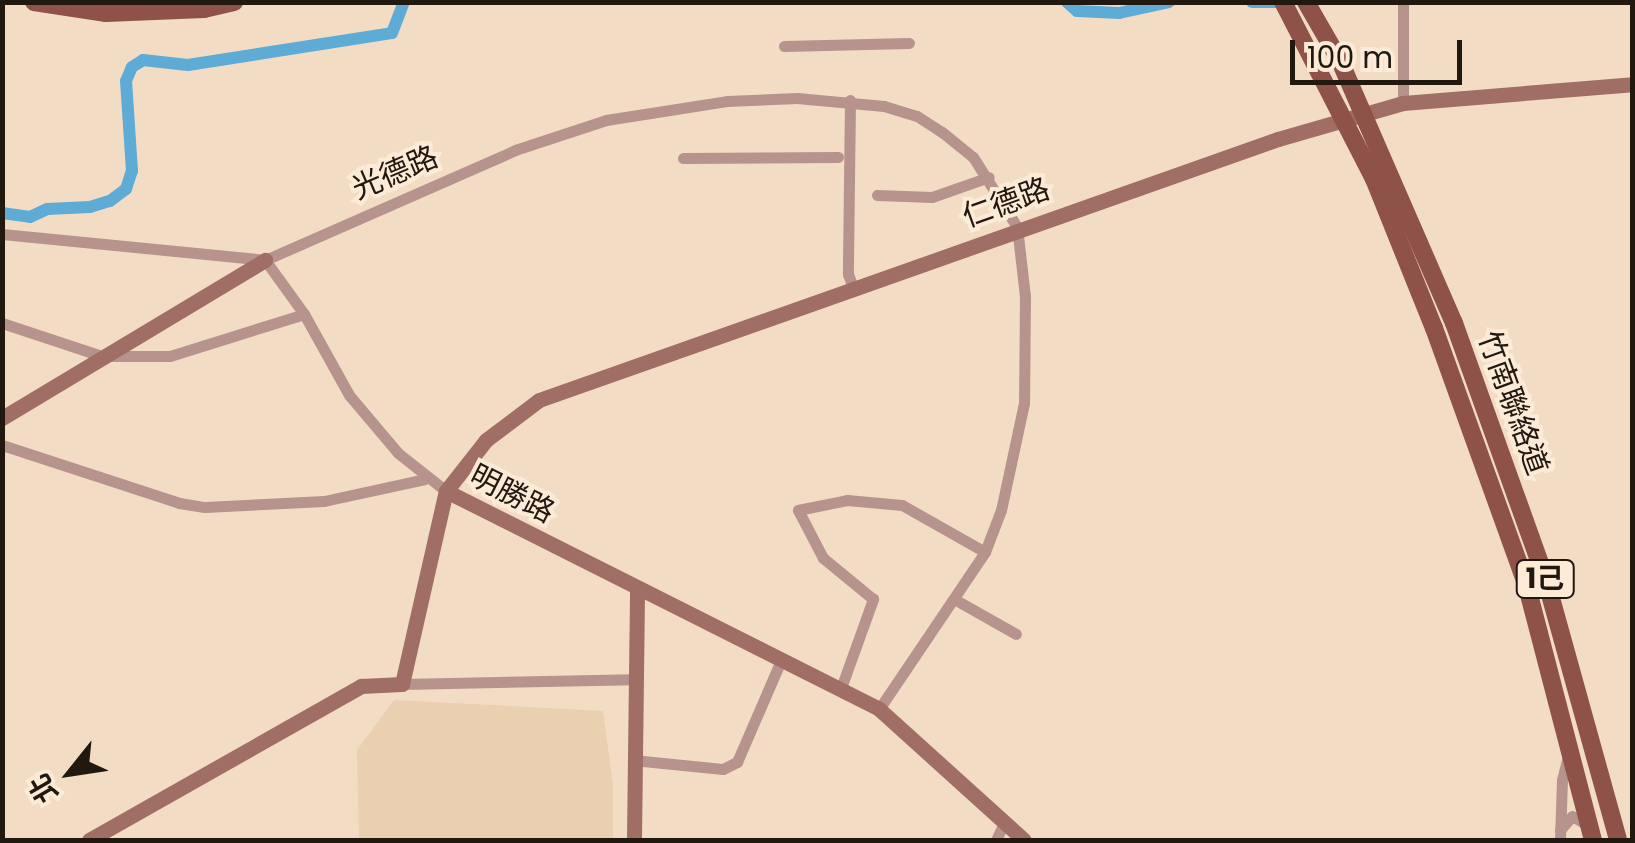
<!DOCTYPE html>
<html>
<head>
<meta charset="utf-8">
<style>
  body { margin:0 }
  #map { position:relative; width:1635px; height:843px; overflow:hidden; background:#f3dcc4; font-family:Poppins,"Noto Sans TC",sans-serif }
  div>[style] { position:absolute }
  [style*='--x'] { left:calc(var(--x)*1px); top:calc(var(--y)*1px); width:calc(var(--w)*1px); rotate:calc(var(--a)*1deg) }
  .built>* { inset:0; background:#eacfb0 }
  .canal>* { height:12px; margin:-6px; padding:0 6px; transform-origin:6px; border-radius:6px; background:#5eacd5 }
  .street>* { height:11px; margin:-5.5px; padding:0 5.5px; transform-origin:5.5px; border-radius:5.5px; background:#b7938d }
  .secondary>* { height:15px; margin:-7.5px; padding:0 7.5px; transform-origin:7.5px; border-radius:7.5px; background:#a06e65 }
  .primary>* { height:18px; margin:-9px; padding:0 9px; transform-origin:9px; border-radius:9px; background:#8e5249 }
  .primary-bridge>* { height:18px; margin:-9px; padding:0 9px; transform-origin:9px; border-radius:9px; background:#8e5249 }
  span { translate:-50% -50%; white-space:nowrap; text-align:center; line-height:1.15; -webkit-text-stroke:8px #fdead7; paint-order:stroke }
  .shield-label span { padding:2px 8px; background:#fdead7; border:2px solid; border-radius:8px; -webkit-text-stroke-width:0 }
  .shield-label { font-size:28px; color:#211910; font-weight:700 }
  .street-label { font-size:30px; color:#211910 }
  .frame { position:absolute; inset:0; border:5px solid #211910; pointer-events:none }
  .north { position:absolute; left:20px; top:723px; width:100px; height:100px; -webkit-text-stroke:8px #fdead7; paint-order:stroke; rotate:240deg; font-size:28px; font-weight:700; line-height:40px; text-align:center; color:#211910 }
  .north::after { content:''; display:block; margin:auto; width:35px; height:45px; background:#211910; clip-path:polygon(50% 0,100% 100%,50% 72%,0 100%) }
  .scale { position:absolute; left:1290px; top:40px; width:172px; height:45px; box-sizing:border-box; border:5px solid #211910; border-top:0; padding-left:12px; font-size:30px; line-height:35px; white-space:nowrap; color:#211910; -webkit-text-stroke:8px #fdead7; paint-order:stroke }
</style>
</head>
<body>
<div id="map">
  <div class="built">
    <i style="clip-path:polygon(394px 700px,603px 711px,613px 786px,613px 840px,359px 840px,357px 750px)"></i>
  </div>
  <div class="canal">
    <i style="--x:1067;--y:2;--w:13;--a:42"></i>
    <i style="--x:1077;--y:11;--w:42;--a:2.7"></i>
    <i style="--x:1119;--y:13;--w:51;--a:-12.4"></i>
    <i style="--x:1252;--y:2;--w:24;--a:0"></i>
    <i style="--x:2;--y:213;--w:28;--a:8"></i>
    <i style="--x:30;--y:217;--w:19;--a:-25"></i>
    <i style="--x:47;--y:209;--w:43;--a:-2.7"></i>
    <i style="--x:90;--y:207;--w:21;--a:-17"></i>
    <i style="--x:110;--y:201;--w:20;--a:-37"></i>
    <i style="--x:126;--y:189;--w:19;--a:-72"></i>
    <i style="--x:132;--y:171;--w:90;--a:-93.8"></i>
    <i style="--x:126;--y:81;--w:15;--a:-67"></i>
    <i style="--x:132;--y:67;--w:13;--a:-32"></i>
    <i style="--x:143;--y:60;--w:45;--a:6.3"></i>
    <i style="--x:188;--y:65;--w:206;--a:-8.9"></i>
    <i style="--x:392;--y:33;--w:33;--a:-69"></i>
  </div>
  <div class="street">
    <i style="--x:1403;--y:2;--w:101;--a:90"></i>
    <i style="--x:784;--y:46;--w:125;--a:-1.4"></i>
    <i style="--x:850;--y:100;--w:174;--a:90.7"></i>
    <i style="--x:848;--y:274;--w:15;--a:70"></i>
    <i style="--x:683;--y:158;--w:155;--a:-0.4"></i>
    <i style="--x:877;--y:195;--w:55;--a:2.1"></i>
    <i style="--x:932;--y:197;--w:60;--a:-19.3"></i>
    <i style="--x:2;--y:234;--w:264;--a:5.6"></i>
    <i style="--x:265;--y:260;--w:67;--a:54.2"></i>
    <i style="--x:304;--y:314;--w:93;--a:60.9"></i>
    <i style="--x:349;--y:395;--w:76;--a:49.8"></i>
    <i style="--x:398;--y:453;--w:61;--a:38.4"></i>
    <i style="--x:265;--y:260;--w:273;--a:-23.7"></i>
    <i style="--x:515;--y:150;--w:96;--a:-18.2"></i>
    <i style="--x:606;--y:120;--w:122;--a:-8.9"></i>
    <i style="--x:727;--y:101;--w:70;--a:-2.5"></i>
    <i style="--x:797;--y:98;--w:87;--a:5.3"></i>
    <i style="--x:884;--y:106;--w:34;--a:17"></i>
    <i style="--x:917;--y:116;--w:30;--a:33"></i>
    <i style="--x:942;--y:132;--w:40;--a:39"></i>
    <i style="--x:973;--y:157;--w:83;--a:57.8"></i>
    <i style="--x:1017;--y:227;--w:69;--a:83.4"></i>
    <i style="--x:1025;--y:296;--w:107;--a:90.5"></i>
    <i style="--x:1024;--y:403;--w:109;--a:102.1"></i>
    <i style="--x:1001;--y:510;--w:45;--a:110.9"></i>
    <i style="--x:985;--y:552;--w:189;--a:124"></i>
    <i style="--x:2;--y:323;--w:105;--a:18.3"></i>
    <i style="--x:102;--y:356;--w:68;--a:0"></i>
    <i style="--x:170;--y:356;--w:140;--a:-17.4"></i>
    <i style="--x:2;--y:445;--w:186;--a:18.1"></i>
    <i style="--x:179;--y:503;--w:26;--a:9"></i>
    <i style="--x:205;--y:507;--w:119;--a:-2.9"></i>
    <i style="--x:324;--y:501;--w:103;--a:-12.3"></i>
    <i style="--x:954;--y:599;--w:71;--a:29.4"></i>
    <i style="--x:402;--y:684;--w:231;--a:-1.2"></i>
    <i style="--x:841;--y:688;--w:95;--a:-70.2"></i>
    <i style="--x:873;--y:599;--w:65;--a:-140.6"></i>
    <i style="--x:823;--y:558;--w:54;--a:-117.5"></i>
    <i style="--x:798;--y:510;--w:50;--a:-11.5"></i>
    <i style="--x:847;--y:500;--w:55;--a:5.2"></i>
    <i style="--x:902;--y:505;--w:95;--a:29.5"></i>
    <i style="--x:633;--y:760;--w:90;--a:5.7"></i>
    <i style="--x:723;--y:769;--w:16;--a:-27"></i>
    <i style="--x:737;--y:762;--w:113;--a:-66.6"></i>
    <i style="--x:1560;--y:830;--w:18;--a:-49"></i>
    <i style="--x:1572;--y:816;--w:20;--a:30"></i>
    <i style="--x:996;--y:840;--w:19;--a:-65"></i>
    <i style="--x:1560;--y:840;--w:60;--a:-88.1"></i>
    <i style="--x:1562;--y:780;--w:30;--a:-76"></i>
  </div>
  <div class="secondary">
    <i style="--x:2;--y:418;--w:307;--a:-31"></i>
    <i style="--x:446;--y:491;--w:485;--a:26.7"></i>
    <i style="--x:879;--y:709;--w:195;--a:42.1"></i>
    <i style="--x:89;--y:840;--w:313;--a:-29.5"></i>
    <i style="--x:361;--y:686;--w:41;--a:-2.8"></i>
    <i style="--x:402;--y:684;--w:198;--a:-77.2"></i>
    <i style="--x:446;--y:491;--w:65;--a:-51.9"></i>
    <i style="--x:486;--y:440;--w:66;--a:-37"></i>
    <i style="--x:539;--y:400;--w:784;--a:-19.45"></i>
    <i style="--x:1278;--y:139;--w:130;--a:-16.1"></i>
    <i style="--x:1403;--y:103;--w:230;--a:-4.7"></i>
    <i style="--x:634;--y:840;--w:252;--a:-89.3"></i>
  </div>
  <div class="primary">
    <i style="--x:34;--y:2;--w:73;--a:8.7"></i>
    <i style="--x:106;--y:13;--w:98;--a:-2.3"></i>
    <i style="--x:204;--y:9;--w:31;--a:-13"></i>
    <i style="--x:1454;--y:323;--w:273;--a:70.3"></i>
    <i style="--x:1546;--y:580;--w:270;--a:74.5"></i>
    <i style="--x:1434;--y:328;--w:271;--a:70.2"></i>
    <i style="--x:1526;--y:583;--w:266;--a:75.4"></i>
  </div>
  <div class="primary-bridge">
    <i style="--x:1283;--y:2;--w:199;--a:62.8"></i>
    <i style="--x:1374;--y:179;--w:161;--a:68.1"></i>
    <i style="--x:1306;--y:2;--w:68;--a:60"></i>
    <i style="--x:1340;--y:61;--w:286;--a:66.5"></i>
  </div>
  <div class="shield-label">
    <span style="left:1545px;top:579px">1己</span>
  </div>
  <div class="street-label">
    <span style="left:395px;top:173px;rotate:-23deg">光德路</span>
    <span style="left:1006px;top:203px;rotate:-20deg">仁德路</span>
    <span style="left:1513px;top:403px;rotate:70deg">竹南聯絡道</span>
    <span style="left:512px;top:494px;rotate:27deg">明勝路</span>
  </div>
  <div class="frame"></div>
  <div class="north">北</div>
  <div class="scale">100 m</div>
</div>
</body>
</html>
